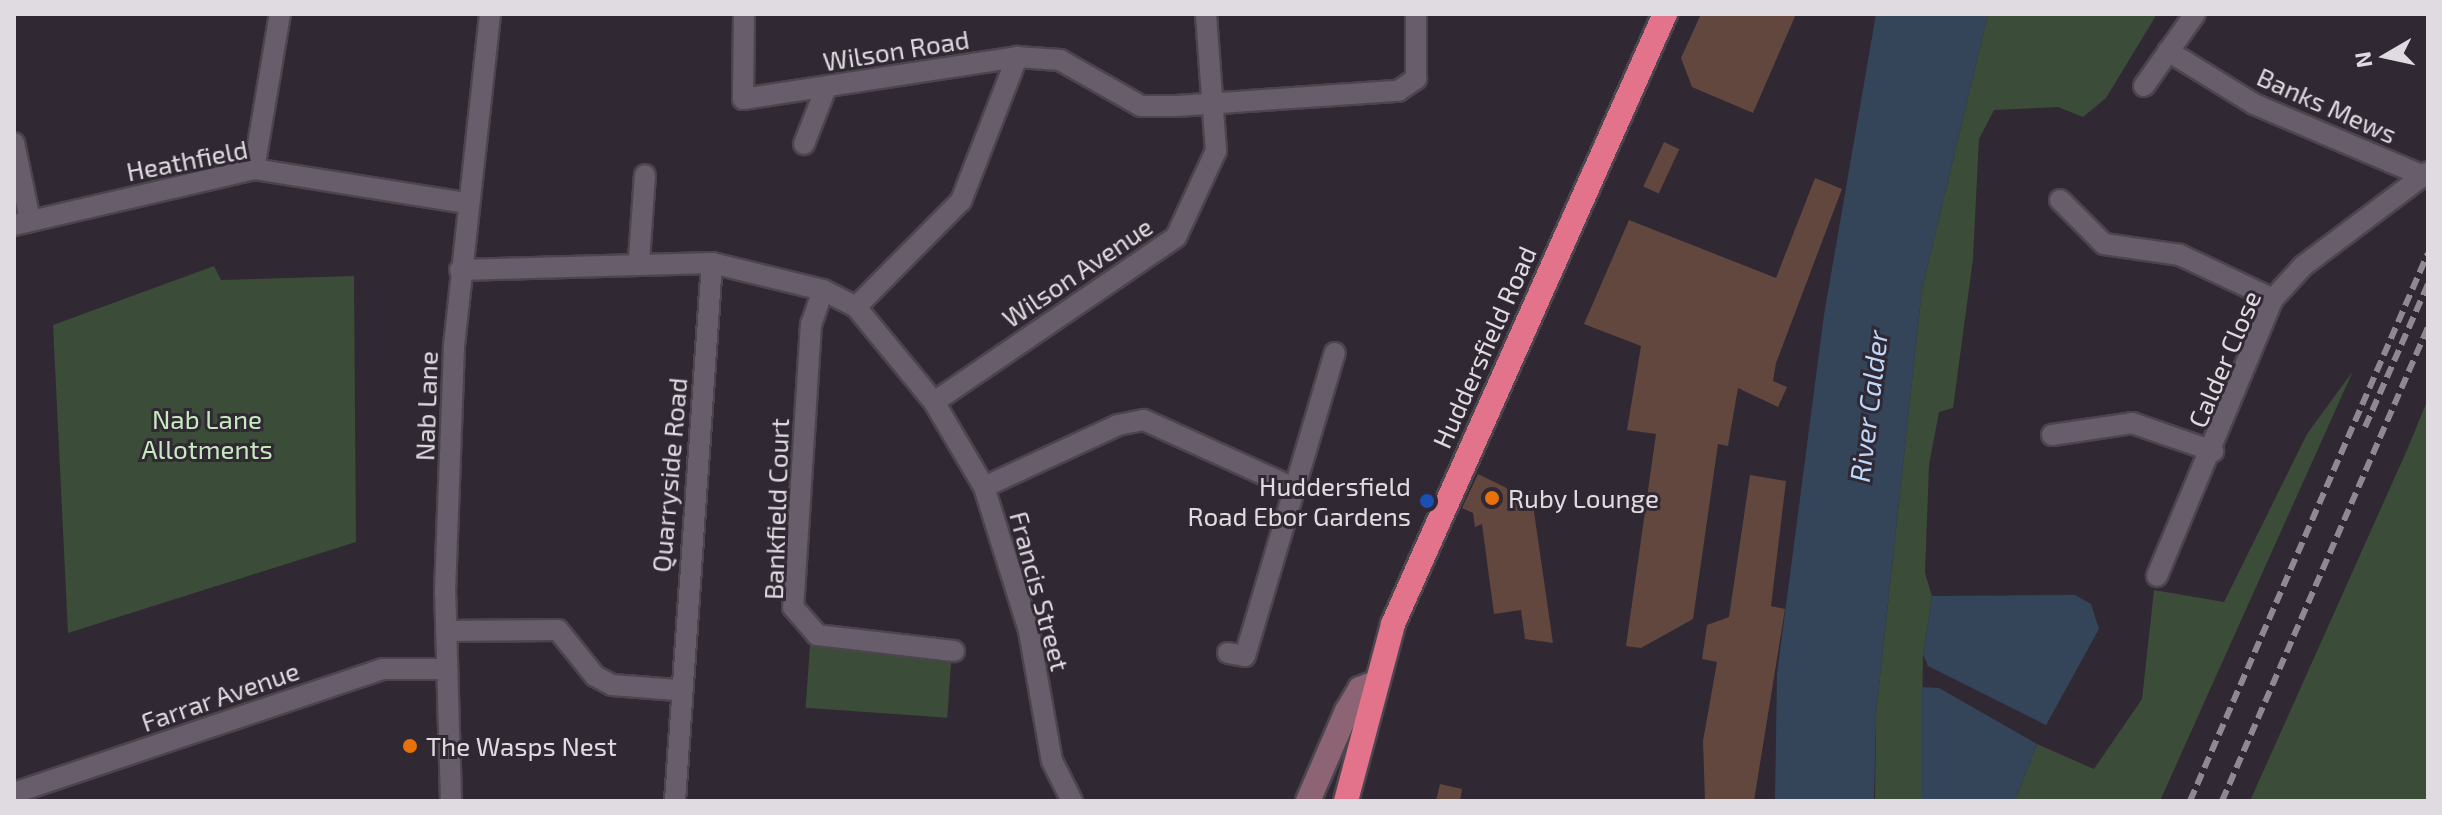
<!DOCTYPE html>
<html>
<head>
<meta charset="utf-8">
<style>
  body { margin:0 }
  #map { position:relative; width:2442px; height:815px; overflow:hidden; background:#302833; font-family:"Exo 2",sans-serif }
  div>[style] { position:absolute }
  [style*='--x'] { left:calc(var(--x)*1px); top:calc(var(--y)*1px); width:calc(var(--w)*1px); rotate:calc(var(--a)*1deg) }
  .green>* { inset:0; background:#3b4c38; transform-origin:0 0 }
  .water>* { inset:0; background:#354559 }
  .building>* { inset:0; background:#62473e; transform-origin:0 0 }
  .roads { filter:drop-shadow(2px 0 #4c454e) drop-shadow(-2px 0 #4c454e) drop-shadow(0 2px #4c454e) drop-shadow(0 -2px #4c454e) }
  .street>* { height:20px; margin:-10px; padding:0 10px; transform-origin:10px; border-radius:10px; background:#685e6b }
  .secondary>* { height:24px; margin:-12px; padding:0 12px; transform-origin:12px; border-radius:12px; background:#8d6474 }
  .highway>* { height:24px; margin:-12px; padding:0 12px; transform-origin:12px; border-radius:12px; background:#e3738a }
  .rail>* { height:6px; margin-top:-3px; transform-origin:0; background:repeating-linear-gradient(90deg,#908992 0 12px,transparent 0 18px) }
  .dots>* { width:22px; height:22px; translate:-50% -50%; box-sizing:border-box; border:4px solid #302833; border-radius:50% }
  span { translate:-50% -50%; white-space:nowrap; text-align:center; line-height:1.15; -webkit-text-stroke:6px #302833; paint-order:stroke }
  .street-label { font-size:26px; color:#e0dae1 }
  .park-label { font-size:26px; color:#c5eabe }
  .poi-label { font-size:26px; color:#e0dae1 }
  .right { translate:-100% -50%; text-align:right }
  .left { translate:0 -50%; text-align:left }
  .water-label { font-size:28px; color:#bcd7fa; font-style:italic }
  .frame { position:absolute; inset:0; border:16px solid #e0dae1; pointer-events:none }
  .north { position:absolute; left:2346px; top:16px; width:80px; height:80px; -webkit-text-stroke:6px #302833; paint-order:stroke; rotate:261deg; font-size:22px; font-weight:700; line-height:32px; text-align:center; color:#e0dae1 }
  .north::after { content:''; display:block; margin:auto; width:28px; height:36px; background:#e0dae1; clip-path:polygon(50% 0,100% 100%,50% 72%,0 100%) }
</style>
</head>
<body>
<div id="map">
  <div class="green">
    <i style="clip-path:polygon(1988px 14px,2157px 14px,2106px 98px,2083px 117px,2058px 107px,1994px 110px,1979px 139px,1973px 259px,1953px 408px,1939px 412px,1929px 465px,1925px 573px,1932px 596px,1923px 654px,1921px 801px,1875px 801px,1876px 714px,1922px 289px)"></i>
    <i style="clip-path:polygon(214px 266px,221px 280px,354px 276px,356px 542px,68px 633px,53px 325px)"></i>
    <i style="clip-path:polygon(2353px 371px,2160px 801px,2015px 801px,2037px 744px,2094px 769px,2142px 699px,2154px 590px,2224px 602px,2307px 434px)"></i>
    <i style="clip-path:polygon(2428px 399px,2428px 801px,2250px 801px,2407px 450px)"></i>
    <i style="left:810px;top:645px;width:142px;height:63px;rotate:4deg"></i>
  </div>
  <div class="water">
    <i style="clip-path:polygon(1876px 14px,1988px 14px,1922px 289px,1876px 714px,1874px 801px,1775px 801px,1777px 674px,1824px 315px)"></i>
    <i style="clip-path:polygon(2075px 595px,2091px 604px,2099px 629px,2046px 725px,1928px 666px,1923px 654px,1932px 596px)"></i>
    <i style="clip-path:polygon(1921px 687px,1939px 688px,2037px 744px,2015px 801px,1921px 801px)"></i>
  </div>
  <div class="building">
    <i style="clip-path:polygon(1701px 14px,1796px 14px,1753px 113px,1692px 87px,1681px 58px)"></i>
    <i style="left:1664px;top:142px;width:17px;height:49px;rotate:25deg"></i>
    <i style="clip-path:polygon(1815px 178px,1842px 189px,1776px 363px,1773px 381px,1787px 387px,1778px 407px,1738px 388px,1728px 446px,1718px 444px,1693px 619px,1641px 648px,1626px 646px,1656px 434px,1627px 430px,1641px 346px,1584px 324px,1629px 220px,1776px 278px)"></i>
    <i style="clip-path:polygon(1478px 474px,1519px 494px,1531px 491px,1553px 643px,1525px 639px,1521px 610px,1494px 614px,1482px 524px,1475px 527px,1473px 513px,1462px 508px)"></i>
    <i style="clip-path:polygon(1750px 475px,1786px 481px,1771px 606px,1785px 609px,1754px 801px,1705px 801px,1703px 741px,1717px 662px,1702px 659px,1707px 625px,1729px 617px)"></i>
    <i style="clip-path:polygon(1440px 784px,1462px 789px,1460px 801px,1436px 801px)"></i>
  </div>
  <div class="roads">
    <div class="street">
      <i style="--x:744;--y:14;--w:85;--a:90.7"></i>
      <i style="--x:743;--y:99;--w:277;--a:-8.7"></i>
      <i style="--x:1017;--y:57;--w:43;--a:4"></i>
      <i style="--x:1060;--y:60;--w:93;--a:29.6"></i>
      <i style="--x:1141;--y:106;--w:35;--a:0"></i>
      <i style="--x:1176;--y:106;--w:223;--a:-3.9"></i>
      <i style="--x:1398;--y:91;--w:22;--a:-34"></i>
      <i style="--x:1416;--y:79;--w:65;--a:-90"></i>
      <i style="--x:2168;--y:51;--w:101;--a:31.6"></i>
      <i style="--x:2254;--y:104;--w:187;--a:23"></i>
      <i style="--x:2144;--y:86;--w:88;--a:-54.7"></i>
      <i style="--x:14;--y:143;--w:79;--a:78.3"></i>
      <i style="--x:804;--y:144;--w:60;--a:-68.6"></i>
      <i style="--x:254;--y:169;--w:157;--a:-80.5"></i>
      <i style="--x:2060;--y:200;--w:62;--a:45"></i>
      <i style="--x:2104;--y:244;--w:77;--a:8.2"></i>
      <i style="--x:2180;--y:255;--w:103;--a:25.3"></i>
      <i style="--x:14;--y:225;--w:246;--a:-13.1"></i>
      <i style="--x:254;--y:169;--w:215;--a:9.1"></i>
      <i style="--x:639;--y:260;--w:85;--a:-86"></i>
      <i style="--x:460;--y:270;--w:252;--a:-1.6"></i>
      <i style="--x:712;--y:263;--w:114;--a:13.7"></i>
      <i style="--x:823;--y:290;--w:37;--a:27"></i>
      <i style="--x:856;--y:307;--w:123;--a:50.6"></i>
      <i style="--x:934;--y:402;--w:99;--a:59.5"></i>
      <i style="--x:984;--y:487;--w:151;--a:72.6"></i>
      <i style="--x:1029;--y:631;--w:132;--a:80"></i>
      <i style="--x:1052;--y:761;--w:45;--a:63.4"></i>
      <i style="--x:823;--y:290;--w:36;--a:109"></i>
      <i style="--x:811;--y:324;--w:284;--a:93.6"></i>
      <i style="--x:793;--y:607;--w:37;--a:49"></i>
      <i style="--x:817;--y:635;--w:138;--a:6.7"></i>
      <i style="--x:856;--y:307;--w:149;--a:-45.3"></i>
      <i style="--x:961;--y:201;--w:155;--a:-68.7"></i>
      <i style="--x:934;--y:402;--w:293;--a:-34.3"></i>
      <i style="--x:1176;--y:237;--w:95;--a:-65.1"></i>
      <i style="--x:1216;--y:151;--w:137;--a:-94.2"></i>
      <i style="--x:2052;--y:435;--w:81;--a:-8.5"></i>
      <i style="--x:2132;--y:423;--w:86;--a:19.1"></i>
      <i style="--x:984;--y:487;--w:148;--a:-24.8"></i>
      <i style="--x:1118;--y:425;--w:26;--a:-11"></i>
      <i style="--x:1144;--y:420;--w:165;--a:24.4"></i>
      <i style="--x:2157;--y:576;--w:300;--a:-67.3"></i>
      <i style="--x:2273;--y:299;--w:45;--a:-47.7"></i>
      <i style="--x:2303;--y:266;--w:156;--a:-36.9"></i>
      <i style="--x:446;--y:631;--w:112;--a:-0.5"></i>
      <i style="--x:558;--y:630;--w:59;--a:51.2"></i>
      <i style="--x:595;--y:676;--w:19;--a:28"></i>
      <i style="--x:612;--y:685;--w:65;--a:4.4"></i>
      <i style="--x:1228;--y:653;--w:17;--a:10"></i>
      <i style="--x:1245;--y:656;--w:316;--a:-73.5"></i>
      <i style="--x:14;--y:793;--w:389;--a:-18.6"></i>
      <i style="--x:383;--y:669;--w:64;--a:0"></i>
      <i style="--x:451;--y:801;--w:209;--a:-91.6"></i>
      <i style="--x:445;--y:592;--w:246;--a:-87.9"></i>
      <i style="--x:454;--y:346;--w:334;--a:-83.8"></i>
      <i style="--x:675;--y:801;--w:539;--a:-86.07"></i>
    </div>
    <div class="secondary">
      <i style="--x:1308;--y:801;--w:98;--a:-66.6"></i>
      <i style="--x:1347;--y:711;--w:26;--a:-59"></i>
      <i style="--x:1360;--y:689;--w:16;--a:-22"></i>
    </div>
    <div class="highway">
      <i style="--x:1346;--y:801;--w:183;--a:-75.1"></i>
      <i style="--x:1393;--y:624;--w:668;--a:-65.97"></i>
    </div>
  </div>
  <div class="rail">
    <i style="--x:2365;--y:427;--w:156;--a:-66.2"></i>
    <i style="--x:2190;--y:801;--w:597;--a:-66.52"></i>
    <i style="--x:2222;--y:801;--w:517;--a:-66.51"></i>
  </div>
  <div class="dots">
    <i style="left:1492px;top:498px;background:#e8710a"></i>
    <i style="left:1427px;top:501px;background:#1a4fb4"></i>
    <i style="left:410px;top:746px;background:#e8710a"></i>
  </div>
  <div class="street-label">
    <span style="left:896px;top:50px;rotate:-9deg">Wilson Road</span>
    <span style="left:2327px;top:105px;rotate:24deg">Banks Mews</span>
    <span style="left:187px;top:160px;rotate:-11deg">Heathfield</span>
    <span style="left:1077px;top:272px;rotate:-34deg">Wilson Avenue</span>
    <span style="left:1484px;top:347px;rotate:-66deg">Huddersfield Road</span>
    <span style="left:2224px;top:359px;rotate:-67deg">Calder Close</span>
    <span style="left:426px;top:406px;rotate:-88deg">Nab Lane</span>
    <span style="left:669px;top:475px;rotate:-85deg">Quarryside Road</span>
    <span style="left:776px;top:509px;rotate:-88deg">Bankfield Court</span>
    <span style="left:1040px;top:591px;rotate:75deg">Francis Street</span>
    <span style="left:220px;top:696px;rotate:-19deg">Farrar Avenue</span>
  </div>
  <div class="park-label">
    <span style="left:207px;top:434px">Nab Lane<br>Allotments</span>
  </div>
  <div class="poi-label">
    <span class="right" style="left:1411px;top:501px">Huddersfield<br>Road Ebor Gardens</span>
    <span class="left" style="left:1508px;top:498px">Ruby Lounge</span>
    <span class="left" style="left:426px;top:746px">The Wasps Nest</span>
  </div>
  <div class="water-label">
    <span style="left:1868px;top:406px;rotate:-83deg">River Calder</span>
  </div>
  <div class="frame"></div>
  <div class="north">N</div>
</div>
</body>
</html>
